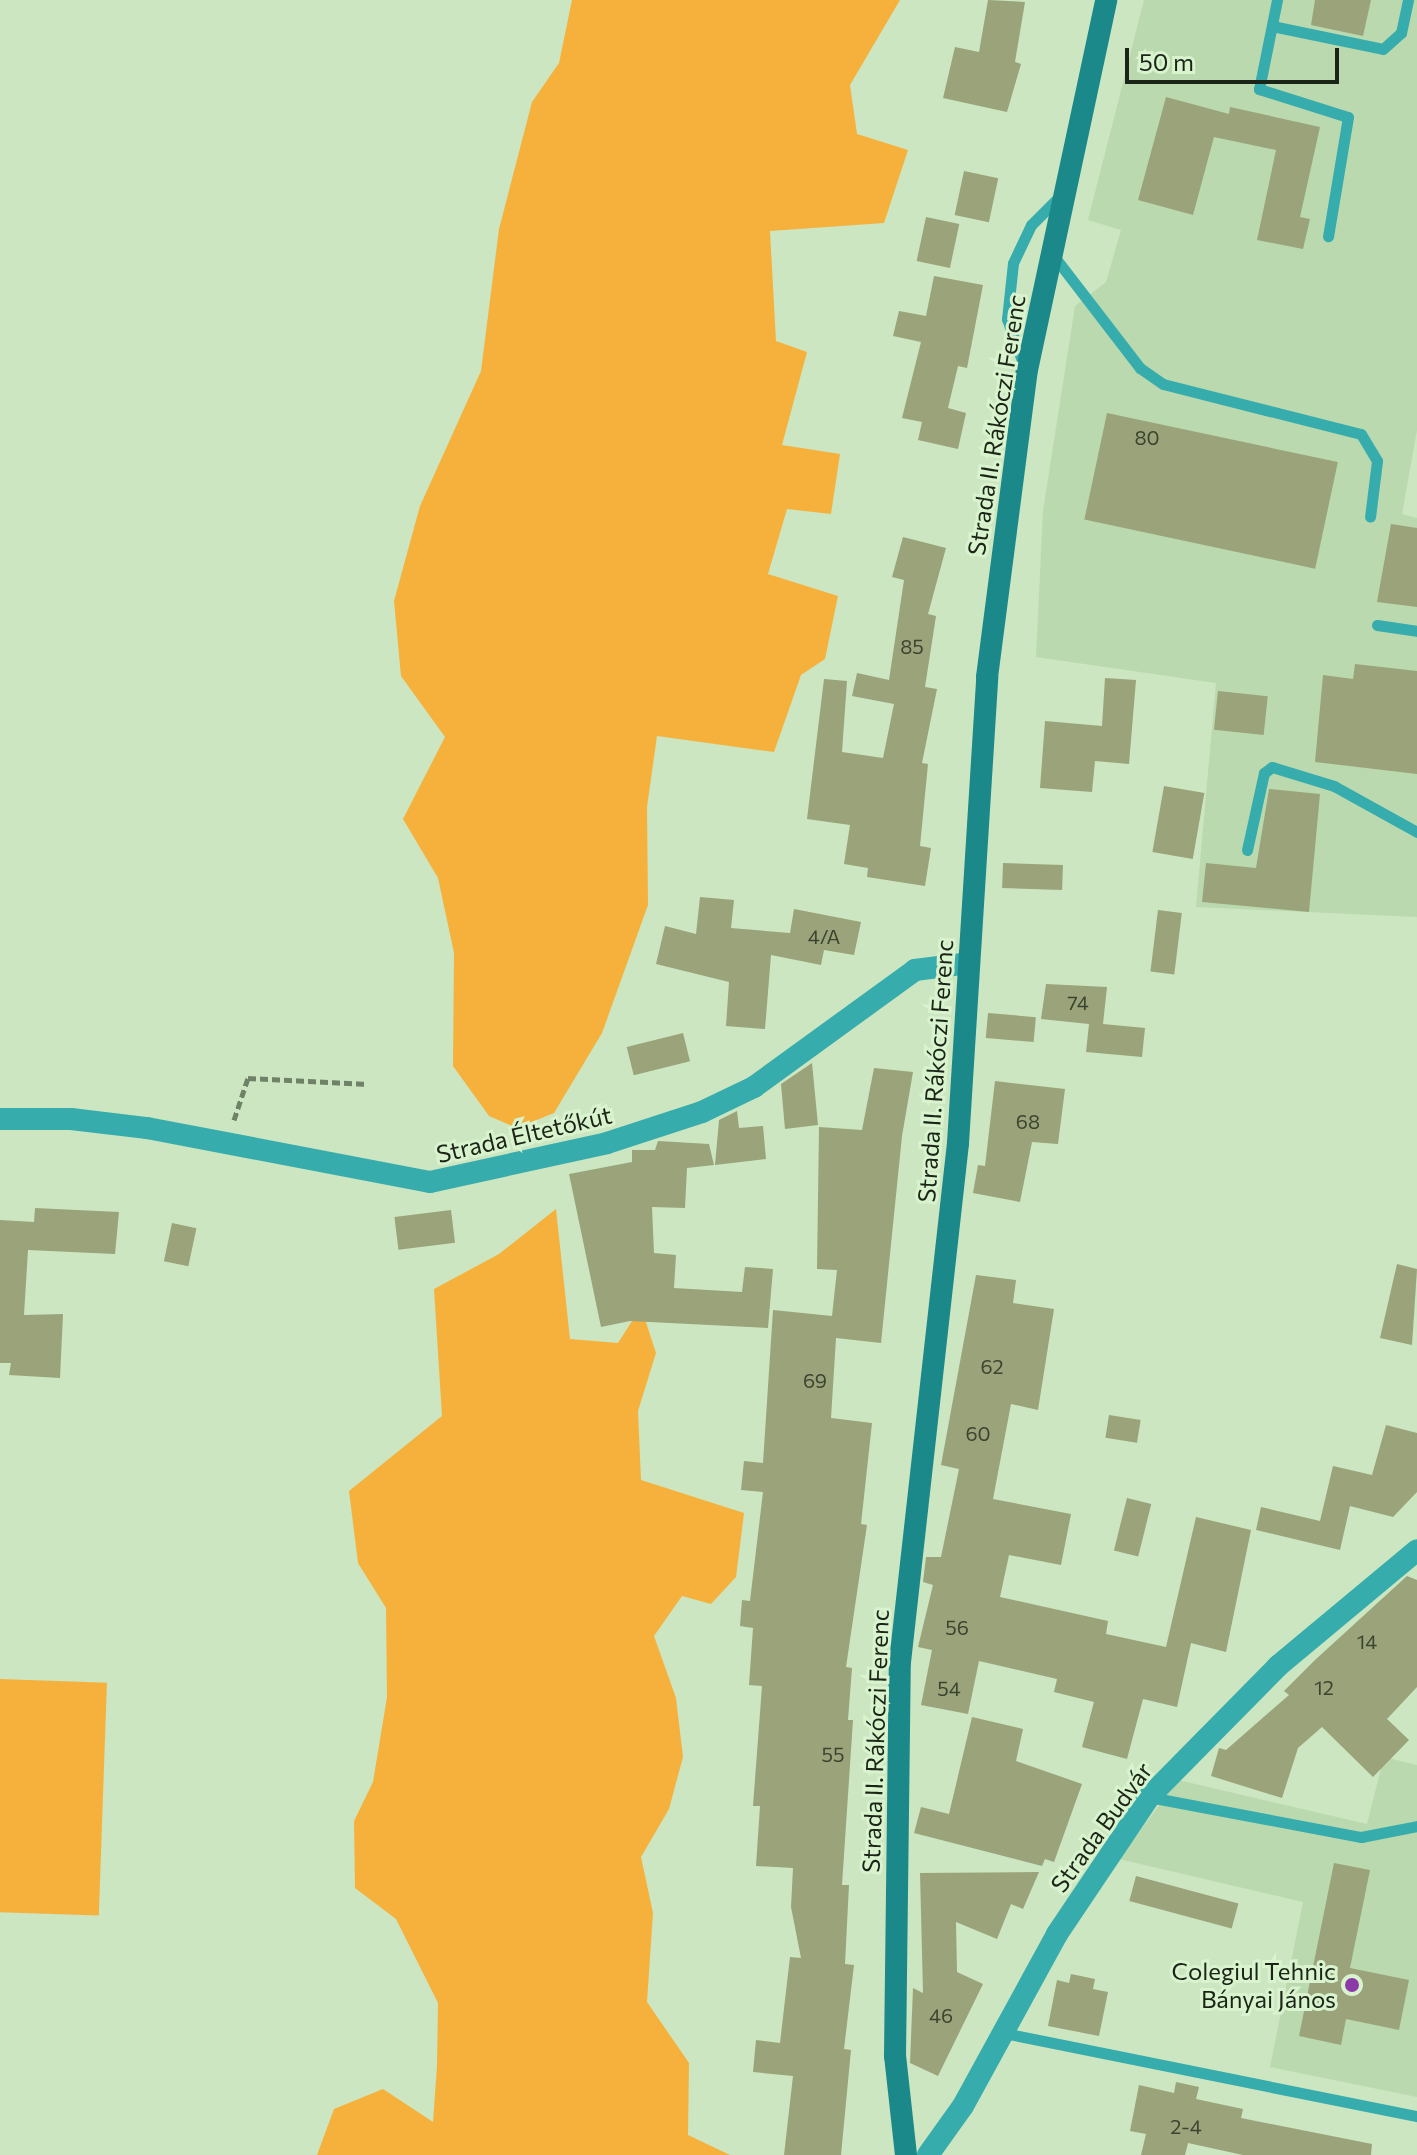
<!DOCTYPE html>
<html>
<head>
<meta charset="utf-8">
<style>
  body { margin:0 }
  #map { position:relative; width:1417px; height:2155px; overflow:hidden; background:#cbe6c0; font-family:Commissioner,sans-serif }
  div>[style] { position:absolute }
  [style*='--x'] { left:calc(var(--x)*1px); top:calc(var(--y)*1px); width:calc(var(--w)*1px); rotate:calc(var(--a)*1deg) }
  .built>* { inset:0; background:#bad9ae }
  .green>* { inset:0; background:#f6b13c; transform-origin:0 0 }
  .building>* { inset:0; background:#9ba37a; transform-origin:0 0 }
  .path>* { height:5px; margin-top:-2.5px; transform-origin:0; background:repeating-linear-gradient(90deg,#6f8268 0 8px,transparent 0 12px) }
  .service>* { height:11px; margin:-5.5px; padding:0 5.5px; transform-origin:5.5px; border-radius:5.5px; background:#37acad }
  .minor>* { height:22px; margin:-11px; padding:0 11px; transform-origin:11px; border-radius:11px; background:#37acad }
  .secondary>* { height:22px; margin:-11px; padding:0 11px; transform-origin:11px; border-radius:11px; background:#1b888a }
  .dots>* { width:22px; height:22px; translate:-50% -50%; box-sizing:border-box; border:4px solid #d8f3cd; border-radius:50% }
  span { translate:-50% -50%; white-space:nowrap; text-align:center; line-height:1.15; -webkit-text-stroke:6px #d8f3cd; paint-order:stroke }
  .number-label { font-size:20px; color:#3b4430 }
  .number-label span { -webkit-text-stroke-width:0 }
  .street-label { font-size:24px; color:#1b2517 }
  .poi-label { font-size:24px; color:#1b2517 }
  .right { translate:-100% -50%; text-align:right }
  .scale { position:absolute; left:1125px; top:48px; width:214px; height:36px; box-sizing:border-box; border:4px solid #1b2517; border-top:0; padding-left:10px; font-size:24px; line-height:28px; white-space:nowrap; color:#1b2517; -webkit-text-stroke:6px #d8f3cd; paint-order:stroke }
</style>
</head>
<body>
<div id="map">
  <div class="built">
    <i style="clip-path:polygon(1144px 0,1417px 0,1417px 430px,1402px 514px,1417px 518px,1417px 917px,1196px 907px,1216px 683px,1036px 657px,1043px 511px,1075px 306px,1106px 282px,1121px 230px,1088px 220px)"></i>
    <i style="clip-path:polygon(1384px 1757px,1417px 1765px,1417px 2097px,1270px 2067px,1303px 1902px,1119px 1859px,1178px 1780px,1367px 1824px)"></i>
  </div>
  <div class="green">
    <i style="clip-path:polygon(572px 0,900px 0,850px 85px,857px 134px,908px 150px,884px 223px,770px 231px,776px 341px,807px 352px,782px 445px,840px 454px,831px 514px,787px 509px,768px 574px,838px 596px,825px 659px,801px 675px,774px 752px,657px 736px,647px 807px,648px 905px,602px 1033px,554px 1113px,517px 1128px,489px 1116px,453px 1066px,454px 953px,438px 878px,403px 819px,445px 737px,401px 676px,394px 601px,420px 506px,481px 371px,499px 229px,532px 102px,559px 63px)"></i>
    <i style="clip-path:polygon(556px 1209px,570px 1339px,618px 1343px,641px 1307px,656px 1353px,638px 1411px,641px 1480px,744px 1513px,736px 1577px,711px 1604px,682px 1596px,654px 1636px,676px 1698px,683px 1757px,669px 1809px,641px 1857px,653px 1913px,647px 2002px,689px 2063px,688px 2135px,730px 2155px,317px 2155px,334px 2109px,383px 2089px,433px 2122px,437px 2066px,438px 2003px,396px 1919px,355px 1888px,354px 1821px,373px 1782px,387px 1697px,386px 1608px,358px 1563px,349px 1491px,442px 1416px,434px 1289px,499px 1254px)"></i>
    <i style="left:0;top:1679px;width:107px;height:233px;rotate:2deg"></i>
  </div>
  <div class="building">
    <i style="clip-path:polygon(988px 0,1025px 2px,1015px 62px,1021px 64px,1007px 112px,943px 98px,955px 47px,979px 52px)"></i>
    <i style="clip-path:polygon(1315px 0,1371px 0,1363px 36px,1311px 25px)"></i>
    <i style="clip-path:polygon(1166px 97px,1229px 114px,1230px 107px,1320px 127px,1300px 217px,1310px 219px,1303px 249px,1257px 240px,1276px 150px,1214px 137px,1193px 215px,1138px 200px)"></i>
    <i style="left:964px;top:171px;width:35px;height:45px;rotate:12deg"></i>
    <i style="left:926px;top:217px;width:34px;height:45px;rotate:12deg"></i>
    <i style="clip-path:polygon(934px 276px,983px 285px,967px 368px,958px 366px,948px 408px,966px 413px,958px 449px,918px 440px,922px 422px,902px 418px,921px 342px,893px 336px,899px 311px,926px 316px)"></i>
    <i style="left:1107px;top:413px;width:236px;height:109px;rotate:12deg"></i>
    <i style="clip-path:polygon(1391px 524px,1417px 528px,1417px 607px,1377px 602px)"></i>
    <i style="clip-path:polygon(903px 537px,946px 548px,928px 614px,936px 616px,925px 687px,937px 689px,922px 763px,928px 764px,920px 846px,931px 848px,925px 886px,867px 877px,868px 868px,844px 864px,850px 825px,807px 819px,824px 679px,847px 681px,842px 752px,883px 758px,894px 704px,852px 696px,857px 673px,889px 680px,904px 580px,892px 577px)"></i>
    <i style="clip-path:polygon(1355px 664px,1417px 671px,1417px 774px,1315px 762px,1323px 675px,1353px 679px)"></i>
    <i style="clip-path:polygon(1105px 678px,1136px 680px,1129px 764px,1095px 761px,1092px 792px,1040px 788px,1045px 721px,1102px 726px)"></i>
    <i style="left:1218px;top:691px;width:50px;height:39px;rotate:6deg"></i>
    <i style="left:1164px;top:786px;width:41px;height:67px;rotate:10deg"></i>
    <i style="clip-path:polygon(1269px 789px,1320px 794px,1309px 912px,1202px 902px,1206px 863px,1256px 868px)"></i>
    <i style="left:1003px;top:863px;width:60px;height:25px;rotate:2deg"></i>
    <i style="clip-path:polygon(700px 897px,734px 900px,731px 928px,790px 933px,794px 909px,861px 922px,854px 955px,824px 950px,821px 965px,771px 955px,765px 1029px,726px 1026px,729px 982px,656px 964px,665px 926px,696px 934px)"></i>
    <i style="left:1158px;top:910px;width:24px;height:62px;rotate:7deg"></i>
    <i style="clip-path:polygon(1046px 984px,1107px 987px,1103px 1024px,1145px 1028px,1142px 1057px,1086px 1052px,1089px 1024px,1041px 1019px)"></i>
    <i style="left:988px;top:1013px;width:48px;height:25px;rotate:5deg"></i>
    <i style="left:683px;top:1033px;width:29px;height:58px;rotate:76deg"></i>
    <i style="clip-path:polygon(812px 1063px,818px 1125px,785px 1129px,781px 1084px)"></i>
    <i style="clip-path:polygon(874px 1068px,913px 1072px,902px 1136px,881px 1343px,836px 1338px,831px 1418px,872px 1423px,861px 1524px,867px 1525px,846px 1667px,852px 1668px,848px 1720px,853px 1720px,842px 1885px,849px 1885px,845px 1964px,854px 1965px,844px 2049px,851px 2050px,841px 2155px,784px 2155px,793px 2076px,753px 2072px,756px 2040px,780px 2043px,790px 1957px,801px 1958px,791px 1907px,793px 1868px,756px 1866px,760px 1806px,753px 1806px,762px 1686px,749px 1685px,753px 1628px,740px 1626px,742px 1600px,750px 1601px,763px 1492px,741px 1490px,744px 1461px,763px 1463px,773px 1310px,832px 1316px,837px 1270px,817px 1269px,819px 1127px,862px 1130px)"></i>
    <i style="clip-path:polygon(995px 1081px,1065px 1089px,1058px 1144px,1032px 1142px,1020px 1202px,973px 1193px,978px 1165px,985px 1166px)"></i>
    <i style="clip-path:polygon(737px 1111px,739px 1128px,763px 1126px,766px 1159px,715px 1165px,719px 1120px)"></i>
    <i style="clip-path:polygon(658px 1141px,709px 1144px,714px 1165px,687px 1168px,685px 1208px,652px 1207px,654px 1253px,676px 1255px,674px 1288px,742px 1292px,745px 1267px,773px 1269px,768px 1328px,630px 1321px,601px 1327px,569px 1174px,632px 1162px,632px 1150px,655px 1150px)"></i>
    <i style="clip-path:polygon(35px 1208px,119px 1212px,115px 1254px,28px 1250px,24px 1315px,63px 1314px,60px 1378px,9px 1375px,11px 1363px,0 1363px,0 1220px,34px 1222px)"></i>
    <i style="left:451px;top:1210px;width:33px;height:57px;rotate:83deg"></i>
    <i style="left:172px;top:1223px;width:25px;height:39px;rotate:12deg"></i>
    <i style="clip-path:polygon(1397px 1264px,1417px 1269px,1412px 1345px,1380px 1338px)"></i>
    <i style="clip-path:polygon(976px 1275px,1016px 1280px,1013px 1303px,1054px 1309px,1038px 1410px,1011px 1404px,993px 1499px,1071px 1514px,1061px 1565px,1009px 1555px,1000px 1597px,1108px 1621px,1106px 1634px,1166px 1647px,1196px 1517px,1251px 1530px,1226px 1652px,1191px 1643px,1177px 1707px,1143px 1699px,1127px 1759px,1082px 1747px,1094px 1702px,1054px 1692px,1057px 1679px,979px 1661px,968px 1714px,921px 1705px,932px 1650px,918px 1647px,933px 1585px,923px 1582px,926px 1557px,941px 1557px,959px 1469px,941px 1465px)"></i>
    <i style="left:1109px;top:1415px;width:32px;height:23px;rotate:9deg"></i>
    <i style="clip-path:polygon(1386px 1425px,1417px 1433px,1417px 1492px,1393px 1517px,1350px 1506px,1340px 1550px,1256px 1530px,1261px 1507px,1320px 1521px,1333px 1466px,1372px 1475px)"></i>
    <i style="left:1127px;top:1498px;width:25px;height:54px;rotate:14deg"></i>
    <i style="clip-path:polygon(1407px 1576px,1417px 1580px,1417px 1687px,1387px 1719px,1409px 1740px,1373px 1777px,1322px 1727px,1298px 1748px,1282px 1798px,1211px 1776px,1219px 1748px,1226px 1750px,1289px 1695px,1284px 1691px,1315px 1660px)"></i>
    <i style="clip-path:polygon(972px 1717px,1023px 1729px,1016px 1761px,1082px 1784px,1054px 1862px,1045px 1859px,1042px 1866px,914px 1833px,921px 1807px,949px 1814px)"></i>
    <i style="clip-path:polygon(1334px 1863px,1370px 1870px,1350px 1968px,1409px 1980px,1399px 2030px,1346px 2019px,1341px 2045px,1299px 2036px)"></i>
    <i style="clip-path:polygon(1039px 1872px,1023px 1909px,1011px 1904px,997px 1939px,956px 1922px,957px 1972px,983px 1984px,938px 2076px,910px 2063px,913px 1988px,923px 1993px,920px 1873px)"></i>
    <i style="left:1136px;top:1876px;width:106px;height:26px;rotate:15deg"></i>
    <i style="clip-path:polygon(1071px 1974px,1095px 1979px,1093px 1989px,1108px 1992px,1099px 2036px,1048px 2026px,1057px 1980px,1069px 1983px)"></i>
    <i style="clip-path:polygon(1176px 2082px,1199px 2087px,1196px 2099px,1243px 2109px,1241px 2118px,1372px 2144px,1371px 2155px,1243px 2155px,1188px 2143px,1185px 2155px,1141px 2155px,1146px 2134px,1130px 2131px,1139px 2085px,1174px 2093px)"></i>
  </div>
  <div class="path">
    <i style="--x:234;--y:1120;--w:44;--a:-71.6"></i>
    <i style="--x:248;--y:1078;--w:120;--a:2.9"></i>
  </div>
  <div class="service">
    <i style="--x:1277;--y:0;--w:91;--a:101.4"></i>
    <i style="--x:1259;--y:89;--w:93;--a:17.5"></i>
    <i style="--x:1348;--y:117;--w:121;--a:99.5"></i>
    <i style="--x:1272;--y:26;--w:113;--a:11.7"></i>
    <i style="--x:1383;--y:49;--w:24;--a:-42"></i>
    <i style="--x:1401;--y:33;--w:34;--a:-78"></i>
    <i style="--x:1053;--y:255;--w:143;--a:52.4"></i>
    <i style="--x:1140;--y:368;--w:28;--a:35"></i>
    <i style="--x:1163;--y:384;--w:204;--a:14.2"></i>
    <i style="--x:1361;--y:434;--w:31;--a:59"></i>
    <i style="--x:1377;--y:461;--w:56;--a:97.1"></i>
    <i style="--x:1024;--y:366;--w:50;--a:-109.9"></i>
    <i style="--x:1007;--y:319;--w:56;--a:-83.9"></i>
    <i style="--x:1013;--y:263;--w:42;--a:-64.7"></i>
    <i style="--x:1031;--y:225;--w:41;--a:-45"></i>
    <i style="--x:1377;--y:625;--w:40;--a:8.5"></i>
    <i style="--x:1247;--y:850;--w:79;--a:-77.6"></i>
    <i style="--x:1264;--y:773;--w:10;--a:-37"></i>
    <i style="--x:1272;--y:767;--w:65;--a:17"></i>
    <i style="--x:1334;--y:786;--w:95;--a:29"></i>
    <i style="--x:1149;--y:1797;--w:216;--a:10.7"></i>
    <i style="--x:1361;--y:1837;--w:57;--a:-11.1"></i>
    <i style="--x:1004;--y:2033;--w:421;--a:11.4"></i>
  </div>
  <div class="minor">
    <i style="--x:0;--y:1119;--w:71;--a:0"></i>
    <i style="--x:71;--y:1119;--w:77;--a:6.8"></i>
    <i style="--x:147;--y:1128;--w:288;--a:10.8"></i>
    <i style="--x:430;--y:1182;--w:181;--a:-12.4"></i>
    <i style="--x:607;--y:1143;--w:100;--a:-18.1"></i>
    <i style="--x:702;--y:1112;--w:58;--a:-25.7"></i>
    <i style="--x:754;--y:1087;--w:199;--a:-36"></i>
    <i style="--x:915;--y:970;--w:54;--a:-7.4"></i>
    <i style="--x:928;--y:2155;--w:60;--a:-54.5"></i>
    <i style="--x:963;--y:2106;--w:196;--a:-61.3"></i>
    <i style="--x:1057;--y:1934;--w:165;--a:-56.1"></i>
    <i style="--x:1149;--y:1797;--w:184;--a:-45.4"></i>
    <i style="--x:1278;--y:1666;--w:181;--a:-39.8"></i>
  </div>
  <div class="secondary">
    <i style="--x:906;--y:2155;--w:100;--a:-96.3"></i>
    <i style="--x:895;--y:2056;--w:394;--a:-89.3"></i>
    <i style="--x:900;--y:1662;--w:522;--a:-83.62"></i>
    <i style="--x:958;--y:1143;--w:467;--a:-86.4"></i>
    <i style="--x:987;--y:677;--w:310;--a:-82.6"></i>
    <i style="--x:1027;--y:370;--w:378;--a:-77.9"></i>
  </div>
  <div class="dots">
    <i style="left:1352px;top:1985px;background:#8d3aa9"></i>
  </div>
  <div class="number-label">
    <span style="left:1147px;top:437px">80</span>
    <span style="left:912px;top:646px">85</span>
    <span style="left:824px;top:936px">4/A</span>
    <span style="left:1078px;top:1002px">74</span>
    <span style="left:1028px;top:1121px">68</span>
    <span style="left:992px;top:1366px">62</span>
    <span style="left:815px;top:1380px">69</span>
    <span style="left:978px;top:1433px">60</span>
    <span style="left:957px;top:1627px">56</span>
    <span style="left:1367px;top:1641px">14</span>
    <span style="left:1324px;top:1687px">12</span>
    <span style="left:949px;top:1688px">54</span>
    <span style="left:833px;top:1754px">55</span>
    <span style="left:941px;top:2015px">46</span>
    <span style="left:1186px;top:2126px">2-4</span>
  </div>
  <div class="street-label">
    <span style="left:996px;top:425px;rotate:-81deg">Strada II. Rákóczi Ferenc</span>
    <span style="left:935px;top:1071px;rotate:-86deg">Strada II. Rákóczi Ferenc</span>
    <span style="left:524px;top:1134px;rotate:-13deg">Strada Éltetőkút</span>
    <span style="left:875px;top:1741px;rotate:-88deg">Strada II. Rákóczi Ferenc</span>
    <span style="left:1101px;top:1827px;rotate:-54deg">Strada Budvár</span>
  </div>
  <div class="poi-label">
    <span class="right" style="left:1336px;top:1985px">Colegiul Tehnic<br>Bányai János</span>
  </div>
  <div class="scale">50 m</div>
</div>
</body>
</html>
